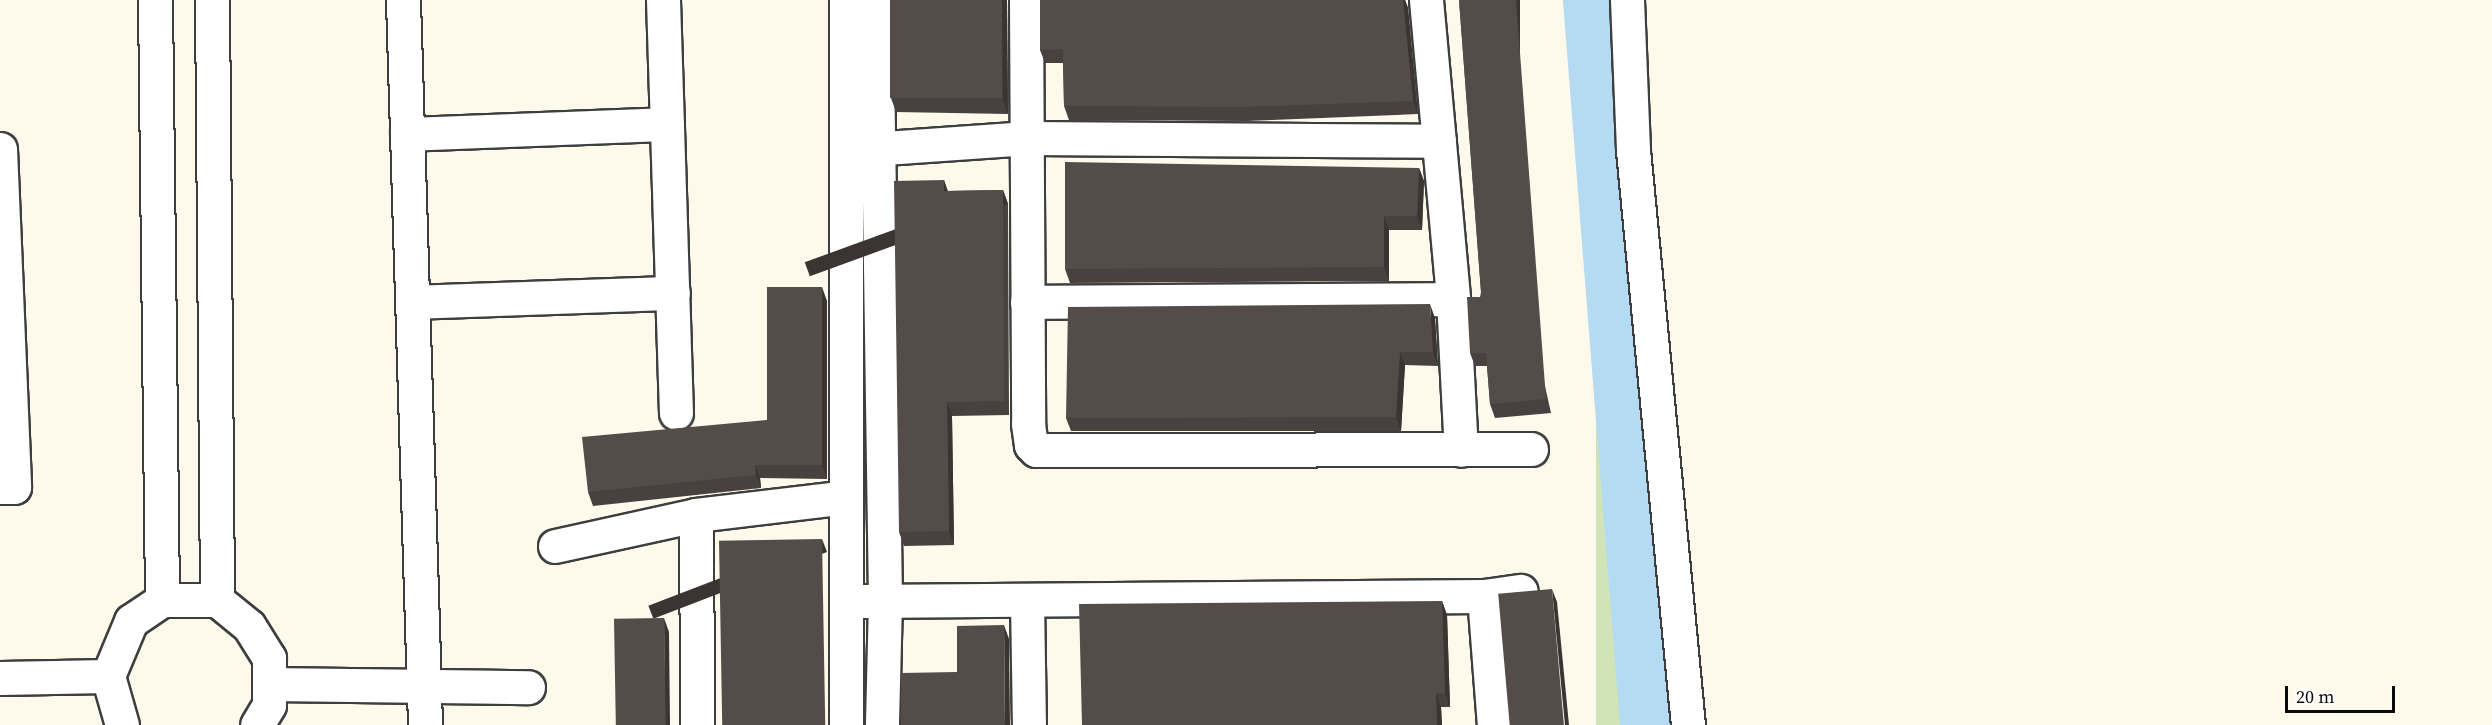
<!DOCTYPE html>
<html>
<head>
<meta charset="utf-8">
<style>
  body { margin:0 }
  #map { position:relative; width:2492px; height:725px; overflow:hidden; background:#fdf9eb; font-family:"Source Serif 4",serif }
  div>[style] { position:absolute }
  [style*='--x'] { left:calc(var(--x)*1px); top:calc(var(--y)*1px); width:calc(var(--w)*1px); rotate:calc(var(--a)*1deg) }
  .green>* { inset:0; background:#d0e4b8; transform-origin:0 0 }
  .river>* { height:66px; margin:-33px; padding:0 33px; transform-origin:33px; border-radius:33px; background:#b4dbf1 }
  .roads { filter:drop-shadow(2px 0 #3e3e3e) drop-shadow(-2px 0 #3e3e3e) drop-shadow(0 2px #3e3e3e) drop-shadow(0 -2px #3e3e3e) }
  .minor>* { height:33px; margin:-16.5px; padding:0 16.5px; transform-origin:16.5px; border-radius:16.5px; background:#fff }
  .wall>* { inset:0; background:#47413f }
  .shaded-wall>* { inset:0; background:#3a3533; transform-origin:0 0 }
  .building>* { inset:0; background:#534c49; transform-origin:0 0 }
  span { translate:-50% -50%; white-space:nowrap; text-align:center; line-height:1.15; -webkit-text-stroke:6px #fff; paint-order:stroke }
  .scale { position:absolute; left:2285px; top:686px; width:110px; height:27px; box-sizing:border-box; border:3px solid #0b0b0b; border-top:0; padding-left:8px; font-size:18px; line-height:21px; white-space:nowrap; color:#0b0b0b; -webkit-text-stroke:4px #fff; paint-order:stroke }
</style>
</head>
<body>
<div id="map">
  <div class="green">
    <i style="left:1596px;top:0;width:31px;height:727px"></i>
  </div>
  <div class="river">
    <i style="--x:1596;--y:0;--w:727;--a:85.5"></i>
  </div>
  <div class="roads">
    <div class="minor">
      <i style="--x:155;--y:0;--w:600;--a:89.33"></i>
      <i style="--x:212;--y:0;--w:600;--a:89.52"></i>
      <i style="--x:403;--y:0;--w:725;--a:88.26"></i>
      <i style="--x:663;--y:0;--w:413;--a:88.2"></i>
      <i style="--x:876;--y:0;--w:600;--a:89.14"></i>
      <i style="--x:885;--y:600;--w:125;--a:91.4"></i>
      <i style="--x:1026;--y:0;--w:424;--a:89.7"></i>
      <i style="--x:1028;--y:424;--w:21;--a:82"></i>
      <i style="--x:1031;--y:445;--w:7;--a:45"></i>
      <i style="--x:1036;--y:450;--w:495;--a:-0.1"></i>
      <i style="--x:1426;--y:0;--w:300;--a:84.8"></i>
      <i style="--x:1453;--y:299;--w:151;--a:87"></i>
      <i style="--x:1627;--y:0;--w:150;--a:87.7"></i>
      <i style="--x:1633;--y:150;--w:578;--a:84.54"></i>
      <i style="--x:407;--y:134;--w:260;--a:-2.2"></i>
      <i style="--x:0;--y:149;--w:338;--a:87.6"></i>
      <i style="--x:14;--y:487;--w:14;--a:180"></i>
      <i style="--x:856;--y:150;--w:172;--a:-4"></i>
      <i style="--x:1028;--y:138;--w:411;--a:0.4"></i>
      <i style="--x:413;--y:302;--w:260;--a:-2"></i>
      <i style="--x:1027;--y:302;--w:426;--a:-0.4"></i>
      <i style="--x:696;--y:515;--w:210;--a:89.7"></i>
      <i style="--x:555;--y:546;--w:144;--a:-12.4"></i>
      <i style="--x:696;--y:515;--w:151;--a:-6.8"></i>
      <i style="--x:1484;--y:596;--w:129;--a:85.6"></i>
      <i style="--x:1027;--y:600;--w:125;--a:89.1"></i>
      <i style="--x:863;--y:601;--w:621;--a:-0.46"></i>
      <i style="--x:1484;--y:596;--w:37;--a:-8"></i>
      <i style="--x:0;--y:678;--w:108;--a:-1.1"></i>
      <i style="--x:269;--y:684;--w:259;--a:0.7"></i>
      <i style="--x:122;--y:725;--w:51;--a:-105.9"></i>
      <i style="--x:108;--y:676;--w:60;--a:-67.3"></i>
      <i style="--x:131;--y:621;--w:37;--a:-34"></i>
      <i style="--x:162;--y:600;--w:55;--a:0"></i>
      <i style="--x:217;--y:600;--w:41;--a:39.1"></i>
      <i style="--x:249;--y:626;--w:38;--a:58"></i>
      <i style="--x:269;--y:658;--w:47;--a:90"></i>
      <i style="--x:269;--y:705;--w:23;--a:121"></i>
      <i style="--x:846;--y:725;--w:725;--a:-90"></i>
    </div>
  </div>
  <div class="wall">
    <i style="clip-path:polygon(1007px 0,1008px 114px,896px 112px,891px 98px)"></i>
    <i style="clip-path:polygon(1040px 0,1405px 0,1408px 8px,1418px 114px,1247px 121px,1069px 120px,1064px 106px,1063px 63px,1045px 63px,1040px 50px)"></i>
    <i style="clip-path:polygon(1459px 0,1551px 413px,1495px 418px,1490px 404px,1487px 366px,1475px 366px,1470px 353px,1481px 292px)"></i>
    <i style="clip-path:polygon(1419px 168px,1424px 181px,1422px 230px,1389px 230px,1389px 281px,1070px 283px,1065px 269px)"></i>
    <i style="clip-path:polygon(944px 180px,947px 191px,1003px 190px,1008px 204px,1009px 415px,952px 416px,954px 545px,904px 546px,899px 532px)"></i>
    <i style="clip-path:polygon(827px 301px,827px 479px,760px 478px,761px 488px,593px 506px,588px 492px,767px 420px)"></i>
    <i style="clip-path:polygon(1435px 318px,1438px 366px,1405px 365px,1401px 431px,1071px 431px,1066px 418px)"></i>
    <i style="clip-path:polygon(1442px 601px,1447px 615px,1450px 707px,1441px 707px,1442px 725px,1082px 725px)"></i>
  </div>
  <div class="shaded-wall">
    <i style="clip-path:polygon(1002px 0,1007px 0,1008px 114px,1003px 100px)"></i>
    <i style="clip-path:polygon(1403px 0,1405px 0,1408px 8px,1418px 114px,1413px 101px)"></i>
    <i style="left:1516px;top:0;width:4px;height:400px"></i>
    <i style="clip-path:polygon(1419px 168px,1424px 181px,1422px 230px,1417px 216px)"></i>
    <i style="clip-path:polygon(944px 180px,949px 194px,944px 191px)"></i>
    <i style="left:1003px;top:190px;width:15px;height:211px;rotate:70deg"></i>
    <i style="clip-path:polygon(1384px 216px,1389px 230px,1389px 281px,1384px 267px)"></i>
    <i style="clip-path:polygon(822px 287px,827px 301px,827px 479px,822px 465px)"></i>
    <i style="clip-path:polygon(1430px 304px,1435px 318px,1438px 366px,1433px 352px)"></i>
    <i style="clip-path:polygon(1400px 352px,1405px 365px,1401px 431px,1396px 417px)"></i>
    <i style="clip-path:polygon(947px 402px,952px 416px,954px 545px,949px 531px)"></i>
    <i style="clip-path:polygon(755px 465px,760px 478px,761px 488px,756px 475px)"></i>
    <i style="left:822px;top:539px;width:14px;height:186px;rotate:69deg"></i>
    <i style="clip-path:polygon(1552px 589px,1557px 602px,1569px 725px,1565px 725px)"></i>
    <i style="clip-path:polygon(1442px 601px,1447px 615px,1450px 707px,1445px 693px)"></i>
    <i style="clip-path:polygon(664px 618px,669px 632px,670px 725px,665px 725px)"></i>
    <i style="clip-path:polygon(1004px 625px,1009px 639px,1010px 725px,1005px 725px)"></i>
    <i style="clip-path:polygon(1436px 693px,1441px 707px,1442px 725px,1437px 725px)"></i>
  </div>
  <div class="building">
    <i style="left:890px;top:0;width:112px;height:98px"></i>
    <i style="clip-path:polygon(1040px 0,1403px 0,1413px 101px,1242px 107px,1064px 106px,1063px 49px,1040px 50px)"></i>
    <i style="clip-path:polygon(1459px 0,1516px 0,1546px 399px,1490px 404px,1486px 353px,1470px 353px,1467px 297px,1481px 297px,1481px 292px)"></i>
    <i style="clip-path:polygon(1065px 162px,1419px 168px,1417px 216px,1384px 216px,1384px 267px,1065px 269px)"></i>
    <i style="clip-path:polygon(944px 180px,944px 191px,1003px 190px,1004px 401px,947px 402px,949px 531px,899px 532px,894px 181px)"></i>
    <i style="clip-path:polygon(767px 287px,822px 287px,822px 465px,755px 465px,756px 475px,588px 492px,582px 437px,767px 420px)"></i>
    <i style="clip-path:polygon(1430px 304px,1433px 352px,1400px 352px,1396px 417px,1066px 418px,1068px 307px)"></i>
    <i style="left:822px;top:539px;width:186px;height:103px;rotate:89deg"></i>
    <i style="left:1552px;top:589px;width:137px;height:54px;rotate:85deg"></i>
    <i style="clip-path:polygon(1442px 601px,1445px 693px,1436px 693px,1437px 725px,1082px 725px,1079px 604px)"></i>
    <i style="left:664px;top:618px;width:107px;height:50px;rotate:89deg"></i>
    <i style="clip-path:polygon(1004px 625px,1005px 725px,901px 725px,901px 673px,957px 672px,957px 626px)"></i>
  </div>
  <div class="scale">20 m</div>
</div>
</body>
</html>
